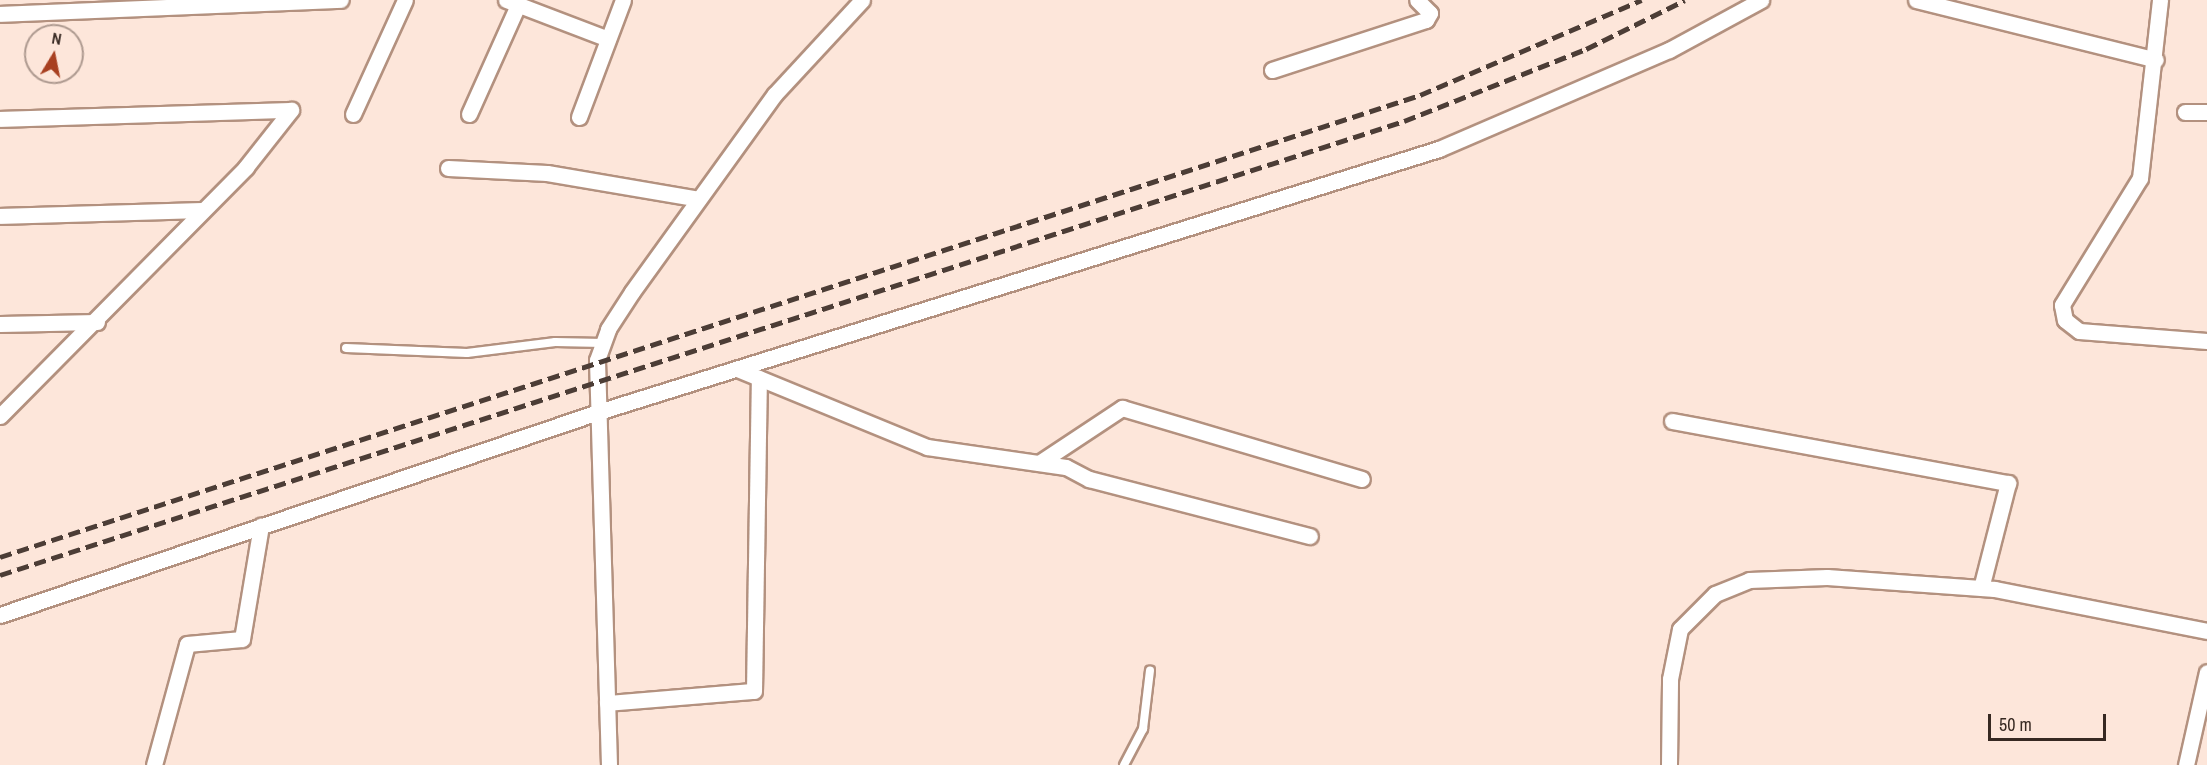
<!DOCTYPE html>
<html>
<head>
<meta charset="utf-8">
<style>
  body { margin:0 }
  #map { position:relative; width:2207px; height:765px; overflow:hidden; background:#fde6da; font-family:"Archivo Narrow",sans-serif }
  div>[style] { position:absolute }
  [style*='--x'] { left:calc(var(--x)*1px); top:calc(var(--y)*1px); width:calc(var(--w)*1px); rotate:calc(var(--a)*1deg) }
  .roads { filter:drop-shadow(2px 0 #b3917f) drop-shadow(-2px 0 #b3917f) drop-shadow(0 2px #b3917f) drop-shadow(0 -2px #b3917f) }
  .lane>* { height:8px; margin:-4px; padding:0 4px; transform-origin:4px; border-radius:4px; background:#fff }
  .street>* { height:15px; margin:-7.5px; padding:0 7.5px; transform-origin:7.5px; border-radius:7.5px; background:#fff }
  .rail>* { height:4.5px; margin-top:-2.25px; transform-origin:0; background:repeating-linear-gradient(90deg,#4c3d36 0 12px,transparent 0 18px) }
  span { translate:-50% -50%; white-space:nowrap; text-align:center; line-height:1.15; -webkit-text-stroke:6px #fde6da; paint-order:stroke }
  .north { position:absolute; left:24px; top:24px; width:60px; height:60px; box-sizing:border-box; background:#fde6da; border:2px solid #ae9a90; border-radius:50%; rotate:10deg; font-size:16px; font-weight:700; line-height:24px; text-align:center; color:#372922 }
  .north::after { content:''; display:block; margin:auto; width:21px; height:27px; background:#a84021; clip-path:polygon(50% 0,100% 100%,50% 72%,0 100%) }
  .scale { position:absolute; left:1988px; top:714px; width:118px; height:27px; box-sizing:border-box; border:3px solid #372922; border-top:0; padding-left:8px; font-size:18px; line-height:21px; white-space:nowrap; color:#372922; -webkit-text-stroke:4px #fde6da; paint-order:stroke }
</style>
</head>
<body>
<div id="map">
  <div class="roads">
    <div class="lane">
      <i style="--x:346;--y:348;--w:121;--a:2.4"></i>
      <i style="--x:467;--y:353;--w:89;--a:-7.1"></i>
      <i style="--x:555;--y:342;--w:48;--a:1.2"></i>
      <i style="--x:1124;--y:765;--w:41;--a:-62.2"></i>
      <i style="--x:1143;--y:729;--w:59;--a:-83.2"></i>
    </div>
    <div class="street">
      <i style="--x:506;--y:0;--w:109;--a:20.9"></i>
      <i style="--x:1916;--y:0;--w:247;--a:14"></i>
      <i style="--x:2160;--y:0;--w:179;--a:96.4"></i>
      <i style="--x:2140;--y:178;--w:149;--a:121.6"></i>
      <i style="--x:2062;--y:305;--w:15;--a:79"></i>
      <i style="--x:2065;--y:320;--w:18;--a:38"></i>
      <i style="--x:2079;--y:331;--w:128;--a:4.5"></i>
      <i style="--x:0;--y:14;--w:341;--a:-2.4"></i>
      <i style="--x:1272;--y:70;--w:162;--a:-18"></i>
      <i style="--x:1426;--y:20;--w:8;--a:-60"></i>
      <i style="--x:1430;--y:13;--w:18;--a:-135"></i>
      <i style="--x:2185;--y:112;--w:22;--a:0"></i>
      <i style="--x:353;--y:114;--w:125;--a:-65.5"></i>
      <i style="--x:469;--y:114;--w:120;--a:-65.8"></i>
      <i style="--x:579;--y:117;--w:125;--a:-69.4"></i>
      <i style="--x:0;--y:119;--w:291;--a:-1.8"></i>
      <i style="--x:448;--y:168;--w:99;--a:2.9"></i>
      <i style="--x:547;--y:173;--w:154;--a:9.7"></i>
      <i style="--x:0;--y:216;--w:203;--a:-1.7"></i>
      <i style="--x:0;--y:324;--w:97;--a:-1.2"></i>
      <i style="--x:737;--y:369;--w:205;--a:22.3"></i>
      <i style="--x:927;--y:447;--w:140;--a:8.2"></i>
      <i style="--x:1066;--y:467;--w:26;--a:28"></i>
      <i style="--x:1089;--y:479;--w:228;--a:14.5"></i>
      <i style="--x:0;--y:416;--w:350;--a:-45.3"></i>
      <i style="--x:246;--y:167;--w:73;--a:-51.7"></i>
      <i style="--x:1672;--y:421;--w:342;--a:10.5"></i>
      <i style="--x:2008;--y:483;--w:108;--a:104.4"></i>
      <i style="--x:1039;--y:463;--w:100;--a:-33.5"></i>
      <i style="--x:1122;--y:408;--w:250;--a:16.5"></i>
      <i style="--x:0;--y:615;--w:632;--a:-18.75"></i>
      <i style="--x:598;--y:412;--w:881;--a:-17.37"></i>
      <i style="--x:1439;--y:149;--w:250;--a:-23.3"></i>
      <i style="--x:1669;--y:50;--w:105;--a:-28.5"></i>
      <i style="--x:607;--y:703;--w:147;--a:-4.7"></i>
      <i style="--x:754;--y:691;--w:313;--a:-89.1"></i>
      <i style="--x:154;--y:765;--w:125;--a:-74.7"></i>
      <i style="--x:187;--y:644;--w:55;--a:-5.2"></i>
      <i style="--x:242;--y:639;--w:115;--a:-80.5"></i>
      <i style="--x:609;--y:765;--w:405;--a:-91.7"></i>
      <i style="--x:597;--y:360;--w:33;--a:-70"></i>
      <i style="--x:608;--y:329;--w:44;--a:-57"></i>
      <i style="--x:632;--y:292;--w:244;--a:-54.2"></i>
      <i style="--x:775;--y:94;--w:128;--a:-47.2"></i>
      <i style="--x:1669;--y:765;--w:86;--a:-89.3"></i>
      <i style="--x:1670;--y:679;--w:51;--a:-78.7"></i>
      <i style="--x:1680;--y:629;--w:49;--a:-45"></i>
      <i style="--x:1715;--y:594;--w:37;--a:-22"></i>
      <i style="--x:1749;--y:580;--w:78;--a:-2.2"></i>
      <i style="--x:1827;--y:577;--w:168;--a:4.1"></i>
      <i style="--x:1995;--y:589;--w:216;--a:11.2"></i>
      <i style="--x:2186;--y:765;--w:95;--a:-77.3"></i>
    </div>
  </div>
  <div class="rail">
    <i style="--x:0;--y:557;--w:1493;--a:-18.02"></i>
    <i style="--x:1420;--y:95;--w:241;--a:-23.2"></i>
    <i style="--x:0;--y:575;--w:1476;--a:-17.92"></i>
    <i style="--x:1404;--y:121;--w:196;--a:-21.6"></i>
    <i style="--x:1586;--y:49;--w:110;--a:-26.3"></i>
  </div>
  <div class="north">N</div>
  <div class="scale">50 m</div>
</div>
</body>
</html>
